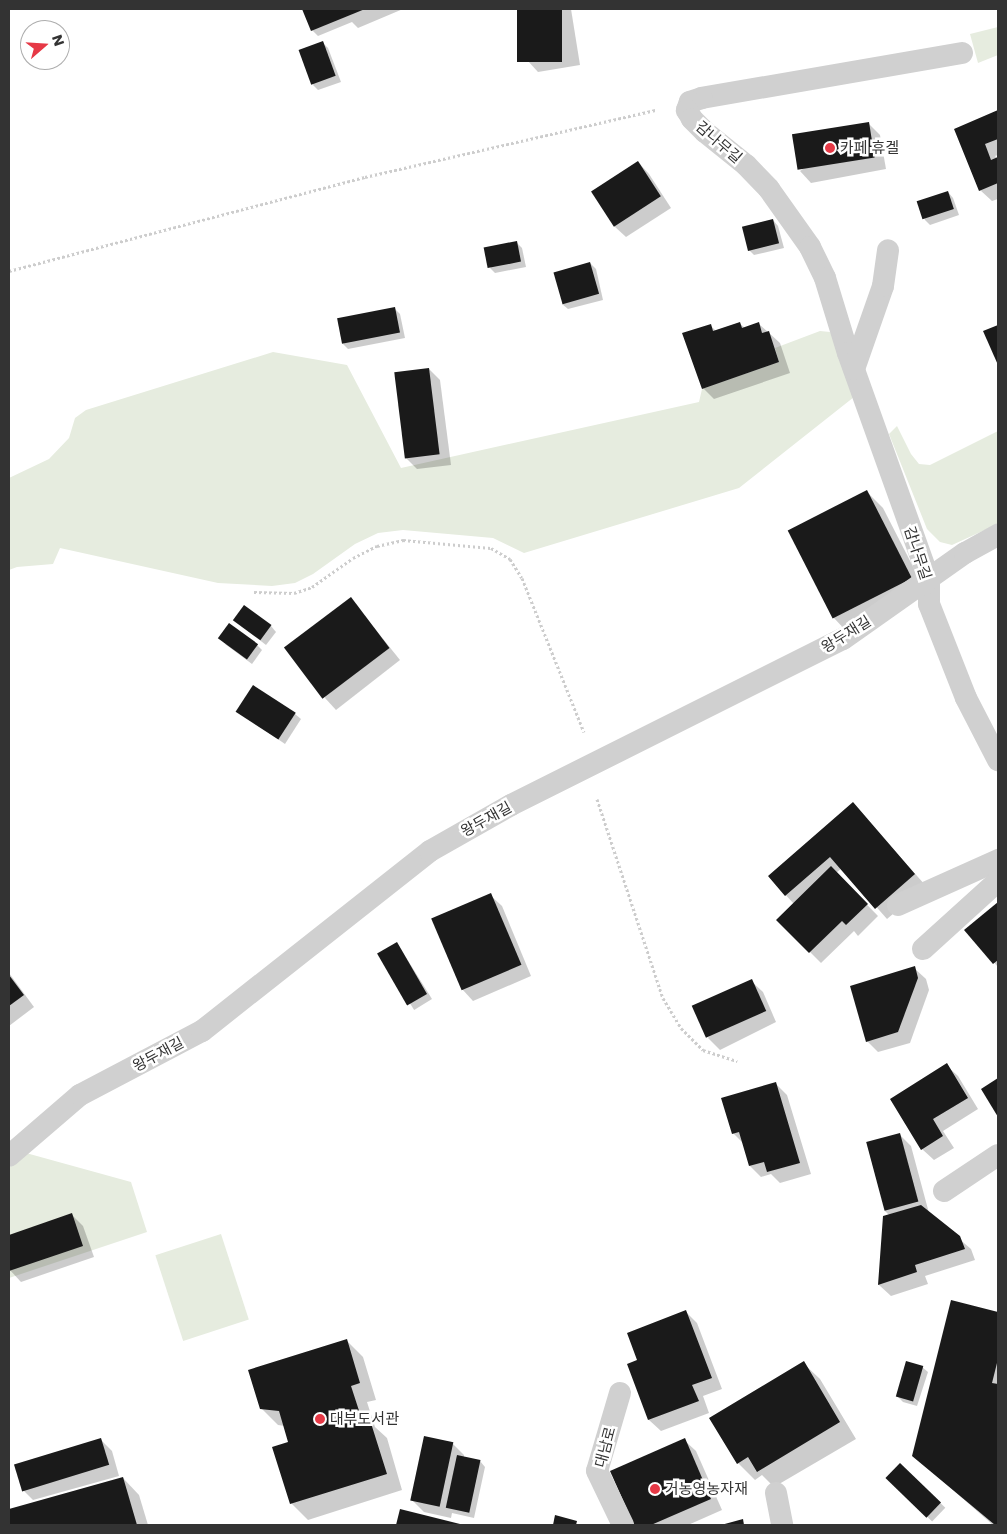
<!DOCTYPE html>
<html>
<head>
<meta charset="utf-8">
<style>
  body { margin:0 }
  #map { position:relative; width:1007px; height:1534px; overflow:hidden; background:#fff; font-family:Poppins,"Noto Sans KR",sans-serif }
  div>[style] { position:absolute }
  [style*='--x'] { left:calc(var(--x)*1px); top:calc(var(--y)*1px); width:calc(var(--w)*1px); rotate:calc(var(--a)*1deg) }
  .green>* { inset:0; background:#e6ecdf; transform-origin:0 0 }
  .shadow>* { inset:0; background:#0003; transform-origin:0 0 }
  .building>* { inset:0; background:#1a1a1a; transform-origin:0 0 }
  .path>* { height:3px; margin-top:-1.5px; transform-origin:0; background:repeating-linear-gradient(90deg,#cdcdcd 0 2.5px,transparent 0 5px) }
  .service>* { height:22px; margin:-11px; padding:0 11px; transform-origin:11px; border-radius:11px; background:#d0d0d0 }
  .dots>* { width:14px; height:14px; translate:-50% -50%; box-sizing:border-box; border:2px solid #fff; border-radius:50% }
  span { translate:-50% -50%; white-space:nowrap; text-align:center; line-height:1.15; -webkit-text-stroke:5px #fff; paint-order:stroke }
  .street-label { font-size:15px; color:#333 }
  .poi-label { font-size:15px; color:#333 }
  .left { translate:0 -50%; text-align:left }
  .frame { position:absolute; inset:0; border:10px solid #333; pointer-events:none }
  .north { position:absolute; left:20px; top:20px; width:50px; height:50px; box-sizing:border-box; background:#fff; border:1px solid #adadad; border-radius:50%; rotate:71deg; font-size:14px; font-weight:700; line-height:20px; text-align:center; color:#333 }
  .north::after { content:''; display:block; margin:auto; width:18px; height:22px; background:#e63946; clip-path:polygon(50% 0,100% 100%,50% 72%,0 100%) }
</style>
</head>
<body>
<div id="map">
  <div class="green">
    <i style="clip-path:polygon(998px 27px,998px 55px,978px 63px,970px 34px)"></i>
    <i style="clip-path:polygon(820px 331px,830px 332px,835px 340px,854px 397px,739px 488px,524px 553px,493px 538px,403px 530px,378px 533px,355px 544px,313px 574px,295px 583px,272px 586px,218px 583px,60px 548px,53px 564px,17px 567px,9px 570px,9px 478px,49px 459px,69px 438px,75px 418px,86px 410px,273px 352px,347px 365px,401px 468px,699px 402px,702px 389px,779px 362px,775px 348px)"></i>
    <i style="clip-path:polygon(897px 426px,911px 454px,919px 464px,930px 465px,998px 431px,998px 524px,952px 545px,940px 542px,927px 529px,889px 434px)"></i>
    <i style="clip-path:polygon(26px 1153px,131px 1182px,147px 1232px,9px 1278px,9px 1168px)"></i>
    <i style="left:221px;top:1234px;width:90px;height:69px;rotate:72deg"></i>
  </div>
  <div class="shadow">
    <i style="clip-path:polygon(303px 9px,403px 9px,358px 28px,352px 22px,318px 36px,312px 30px)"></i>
    <i style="clip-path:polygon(518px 9px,571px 9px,580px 65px,538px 72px,527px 60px)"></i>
    <i style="clip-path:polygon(323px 43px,328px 48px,341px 82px,318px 90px,313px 85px)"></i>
    <i style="clip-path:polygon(998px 112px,998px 155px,995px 156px,998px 159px,998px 199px,992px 201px,980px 190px,955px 129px)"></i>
    <i style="clip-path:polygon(868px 123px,880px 135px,886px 169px,811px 183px,800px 171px)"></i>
    <i style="clip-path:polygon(638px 162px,649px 174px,671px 208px,626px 237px,614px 226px)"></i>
    <i style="clip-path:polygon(948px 192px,953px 198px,959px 215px,930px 225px,925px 220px,919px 203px)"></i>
    <i style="clip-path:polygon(773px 220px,778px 226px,784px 248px,754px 255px,749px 250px)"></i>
    <i style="clip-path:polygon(517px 243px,522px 248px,526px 267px,495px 273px,490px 268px)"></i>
    <i style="clip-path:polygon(590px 263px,596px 269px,603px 300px,568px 309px,562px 304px)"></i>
    <i style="clip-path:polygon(395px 309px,400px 314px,405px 338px,348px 349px,343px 344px)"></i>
    <i style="clip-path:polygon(739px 323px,745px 328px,759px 324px,768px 332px,780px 343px,790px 373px,714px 399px,703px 388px,710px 325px,716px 331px)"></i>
    <i style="clip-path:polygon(429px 369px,440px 380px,451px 465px,417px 469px,406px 458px)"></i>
    <i style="clip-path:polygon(866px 491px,883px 508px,927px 594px,849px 634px,833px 617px)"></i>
    <i style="clip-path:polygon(351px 599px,400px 660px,336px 710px,325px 698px)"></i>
    <i style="clip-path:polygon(234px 620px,271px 626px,276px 632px,266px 645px)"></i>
    <i style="clip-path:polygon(225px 644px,257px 645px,262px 650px,252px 664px)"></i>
    <i style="clip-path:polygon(238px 712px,295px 714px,301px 719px,285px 744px)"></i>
    <i style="clip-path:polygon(853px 804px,926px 886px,887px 919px,842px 868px,836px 873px,878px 916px,858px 936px,854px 931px,821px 963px,778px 920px,794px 904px,769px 877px)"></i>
    <i style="clip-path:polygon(490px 895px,502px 906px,531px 976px,473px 1001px,462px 989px)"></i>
    <i style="clip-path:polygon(998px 904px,998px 967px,966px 930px)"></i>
    <i style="left:397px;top:943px;width:66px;height:21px;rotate:58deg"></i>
    <i style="clip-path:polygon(914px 968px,926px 979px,929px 990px,910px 1043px,878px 1052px,867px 1041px)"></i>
    <i style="clip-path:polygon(9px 973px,34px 1007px,9px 1026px)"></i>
    <i style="clip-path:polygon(751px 981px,763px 992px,776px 1022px,720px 1050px,708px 1038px)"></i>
    <i style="clip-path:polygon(946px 1065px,958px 1076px,978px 1109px,943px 1131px,954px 1148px,934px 1160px,922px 1149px)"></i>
    <i style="clip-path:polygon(775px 1083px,787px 1095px,811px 1174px,780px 1183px,771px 1174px,761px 1177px,750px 1166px,743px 1143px,733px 1133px)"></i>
    <i style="clip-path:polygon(900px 1135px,911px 1146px,929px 1213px,971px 1249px,975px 1260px,925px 1276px,928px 1284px,891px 1296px,879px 1285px,884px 1217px,889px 1215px,885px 1211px)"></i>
    <i style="clip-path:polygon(72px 1215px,83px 1226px,94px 1257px,21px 1282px,9px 1269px,9px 1236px)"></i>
    <i style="clip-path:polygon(952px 1301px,998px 1313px,998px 1525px,993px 1525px,914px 1456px)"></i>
    <i style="clip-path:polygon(686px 1312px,697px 1323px,722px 1389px,703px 1396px,709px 1413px,661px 1431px,649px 1420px,628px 1365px,639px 1361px)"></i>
    <i style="clip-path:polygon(346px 1340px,363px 1357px,376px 1400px,367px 1402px,375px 1427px,387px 1438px,402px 1490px,308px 1520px,291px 1503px,290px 1443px,285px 1426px,278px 1425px,261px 1408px)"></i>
    <i style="clip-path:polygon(803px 1363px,820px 1379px,856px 1439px,774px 1487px,762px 1475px,755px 1480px,738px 1463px)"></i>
    <i style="clip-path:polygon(922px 1367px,928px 1372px,917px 1406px,903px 1402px,897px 1396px)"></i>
    <i style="clip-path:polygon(100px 1439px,112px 1451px,119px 1476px,33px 1500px,22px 1489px)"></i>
    <i style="clip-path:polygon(684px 1440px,696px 1451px,722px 1510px,688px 1525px,635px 1525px,612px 1472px)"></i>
    <i style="clip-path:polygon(453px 1444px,464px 1455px,464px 1457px,480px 1461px,485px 1467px,474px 1518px,452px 1513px,451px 1518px,424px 1512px,412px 1500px)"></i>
    <i style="left:900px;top:1464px;width:63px;height:19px;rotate:44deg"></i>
    <i style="clip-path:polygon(123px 1478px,139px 1495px,148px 1525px,9px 1525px,9px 1510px)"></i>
    <i style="clip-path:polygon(400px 1511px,461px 1525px,397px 1525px)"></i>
  </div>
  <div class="building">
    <i style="clip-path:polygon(302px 9px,365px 9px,311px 31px)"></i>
    <i style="left:517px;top:9px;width:45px;height:53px"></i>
    <i style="left:323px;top:41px;width:37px;height:26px;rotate:70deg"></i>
    <i style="clip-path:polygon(998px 110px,998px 139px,985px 144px,991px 160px,998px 157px,998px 183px,979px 191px,954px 129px)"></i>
    <i style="left:869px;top:122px;width:36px;height:78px;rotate:81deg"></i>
    <i style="left:638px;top:161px;width:42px;height:56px;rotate:57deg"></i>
    <i style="left:948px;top:191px;width:19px;height:33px;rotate:72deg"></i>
    <i style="left:773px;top:219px;width:25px;height:32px;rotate:76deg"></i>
    <i style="left:517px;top:241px;width:21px;height:34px;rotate:79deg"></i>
    <i style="left:590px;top:262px;width:33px;height:38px;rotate:74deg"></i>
    <i style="left:395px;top:307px;width:26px;height:59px;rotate:79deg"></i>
    <i style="clip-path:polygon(740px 322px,742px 328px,759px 322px,762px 333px,769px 331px,779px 362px,702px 389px,682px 333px,711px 324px,713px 331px)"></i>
    <i style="clip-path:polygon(998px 325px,998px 365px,983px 331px)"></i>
    <i style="left:429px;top:368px;width:87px;height:35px;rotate:83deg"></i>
    <i style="left:867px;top:490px;width:99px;height:89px;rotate:63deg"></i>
    <i style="left:351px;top:597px;width:64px;height:84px;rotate:53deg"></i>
    <i style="left:244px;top:605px;width:34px;height:19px;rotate:36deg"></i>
    <i style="left:229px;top:623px;width:36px;height:19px;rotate:36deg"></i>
    <i style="left:253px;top:685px;width:51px;height:32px;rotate:33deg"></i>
    <i style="clip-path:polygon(853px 802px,915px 874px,875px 909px,830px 857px,785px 896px,768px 876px)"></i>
    <i style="clip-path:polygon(831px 866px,868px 904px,846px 925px,842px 921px,809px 953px,776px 920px)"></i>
    <i style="left:491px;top:893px;width:78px;height:65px;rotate:67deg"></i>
    <i style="clip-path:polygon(998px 902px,998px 960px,993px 964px,964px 930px)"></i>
    <i style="left:397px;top:942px;width:60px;height:23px;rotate:60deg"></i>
    <i style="clip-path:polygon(915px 966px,918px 978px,898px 1032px,866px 1042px,850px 986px)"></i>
    <i style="clip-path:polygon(9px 975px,24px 995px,9px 1006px)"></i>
    <i style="left:752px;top:979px;width:35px;height:66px;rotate:66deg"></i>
    <i style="clip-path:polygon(947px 1063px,968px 1098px,933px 1119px,943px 1136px,921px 1150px,890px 1099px)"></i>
    <i style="clip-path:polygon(998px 1078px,998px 1117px,981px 1089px)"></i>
    <i style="clip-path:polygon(776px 1082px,800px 1163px,767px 1172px,764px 1162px,749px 1166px,739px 1132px,732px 1134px,721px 1098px)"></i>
    <i style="left:900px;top:1133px;width:71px;height:35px;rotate:75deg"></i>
    <i style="clip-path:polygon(921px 1205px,960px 1236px,965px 1249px,915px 1265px,917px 1272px,878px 1285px,883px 1216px)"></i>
    <i style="clip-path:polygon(72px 1213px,83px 1246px,9px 1271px,9px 1235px)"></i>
    <i style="clip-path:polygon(951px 1300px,998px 1312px,998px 1359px,992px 1383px,998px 1384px,998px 1525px,995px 1525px,912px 1456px)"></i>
    <i style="clip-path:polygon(686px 1310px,712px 1378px,692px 1385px,699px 1401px,648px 1420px,627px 1364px,637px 1360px,627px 1333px)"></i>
    <i style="clip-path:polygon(347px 1339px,360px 1383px,351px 1386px,363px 1423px,370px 1420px,387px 1474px,290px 1504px,272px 1447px,288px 1442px,279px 1411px,260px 1409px,248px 1370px)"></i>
    <i style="clip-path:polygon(804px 1361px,840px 1422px,757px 1472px,748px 1457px,737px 1464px,709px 1418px)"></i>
    <i style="left:906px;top:1361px;width:18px;height:37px;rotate:16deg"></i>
    <i style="left:424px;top:1436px;width:30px;height:66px;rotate:12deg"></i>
    <i style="left:101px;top:1438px;width:28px;height:91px;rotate:73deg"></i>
    <i style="clip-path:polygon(685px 1438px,711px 1499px,651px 1525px,634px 1525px,610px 1471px)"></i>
    <i style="left:457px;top:1455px;width:24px;height:54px;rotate:12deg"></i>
    <i style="left:900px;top:1463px;width:57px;height:21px;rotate:44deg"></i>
    <i style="clip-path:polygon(123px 1477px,137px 1525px,9px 1525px,9px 1509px)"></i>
    <i style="clip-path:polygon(400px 1509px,464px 1525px,396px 1525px)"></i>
    <i style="clip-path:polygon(555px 1515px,577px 1521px,576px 1525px,553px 1525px)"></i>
    <i style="clip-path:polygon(743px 1519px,744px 1525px,721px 1525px)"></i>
  </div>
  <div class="path">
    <i style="--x:9;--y:271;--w:368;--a:-14.8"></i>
    <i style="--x:365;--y:177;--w:298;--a:-13"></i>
    <i style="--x:254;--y:592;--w:40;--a:1.4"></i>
    <i style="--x:294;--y:593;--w:19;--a:-18"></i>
    <i style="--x:312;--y:587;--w:50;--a:-35.3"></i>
    <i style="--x:353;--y:558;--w:27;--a:-27"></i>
    <i style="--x:377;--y:546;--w:27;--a:-13"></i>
    <i style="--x:403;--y:540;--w:88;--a:5.2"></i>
    <i style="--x:491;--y:548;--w:22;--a:30"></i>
    <i style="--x:510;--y:559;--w:22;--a:58"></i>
    <i style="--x:522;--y:578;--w:166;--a:68.1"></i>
    <i style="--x:597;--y:799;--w:210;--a:71.7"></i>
    <i style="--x:663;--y:998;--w:35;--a:59"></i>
    <i style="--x:681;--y:1028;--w:31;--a:45"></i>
    <i style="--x:703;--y:1050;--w:36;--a:18"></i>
  </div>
  <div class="service">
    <i style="--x:962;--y:53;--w:264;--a:170.2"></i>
    <i style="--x:702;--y:98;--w:13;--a:162"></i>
    <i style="--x:690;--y:102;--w:9;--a:111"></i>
    <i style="--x:687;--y:110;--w:10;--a:61"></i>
    <i style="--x:692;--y:119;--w:18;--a:45"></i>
    <i style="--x:705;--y:132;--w:53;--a:38.8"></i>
    <i style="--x:746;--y:165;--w:33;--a:46"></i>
    <i style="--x:769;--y:189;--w:71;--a:54.7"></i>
    <i style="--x:810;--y:247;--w:34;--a:64"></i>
    <i style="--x:825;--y:278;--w:78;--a:73"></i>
    <i style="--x:848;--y:353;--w:240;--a:70.3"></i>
    <i style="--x:929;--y:579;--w:25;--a:90"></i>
    <i style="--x:929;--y:604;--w:101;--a:68.5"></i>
    <i style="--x:966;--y:698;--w:70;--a:62.7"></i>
    <i style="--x:854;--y:369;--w:88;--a:-70.7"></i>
    <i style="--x:883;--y:286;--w:36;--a:-82"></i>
    <i style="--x:898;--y:905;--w:110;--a:-24.2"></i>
    <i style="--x:923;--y:949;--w:101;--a:-42.2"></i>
    <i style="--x:9;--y:1156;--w:94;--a:-40.7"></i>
    <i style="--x:80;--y:1095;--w:138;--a:-27.7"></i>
    <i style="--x:202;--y:1031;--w:290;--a:-38.3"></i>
    <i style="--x:430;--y:851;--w:93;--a:-29.6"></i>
    <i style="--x:511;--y:805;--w:371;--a:-26.6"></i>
    <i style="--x:843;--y:639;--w:149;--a:-35.2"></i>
    <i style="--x:965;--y:553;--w:38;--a:-29"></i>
    <i style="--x:944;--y:1191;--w:65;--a:-33.7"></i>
    <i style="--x:620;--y:1393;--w:81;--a:106.4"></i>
    <i style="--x:597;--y:1471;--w:60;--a:64.3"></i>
    <i style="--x:776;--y:1493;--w:33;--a:79"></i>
  </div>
  <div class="dots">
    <i style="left:830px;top:148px;background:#e63946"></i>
    <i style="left:320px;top:1419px;background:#e63946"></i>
    <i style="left:655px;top:1489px;background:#e63946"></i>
  </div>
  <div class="street-label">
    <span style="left:719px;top:142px;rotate:41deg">감나무길</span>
    <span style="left:918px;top:553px;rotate:72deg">감나무길</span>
    <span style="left:846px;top:634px;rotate:-32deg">왕두재길</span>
    <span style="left:486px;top:819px;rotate:-29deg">왕두재길</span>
    <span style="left:158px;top:1054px;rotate:-28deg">왕두재길</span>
    <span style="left:605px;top:1447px;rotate:-75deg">대남로</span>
  </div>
  <div class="poi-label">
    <span class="left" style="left:840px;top:148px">카페 휴겔</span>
    <span class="left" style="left:330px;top:1419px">대부도서관</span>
    <span class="left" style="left:665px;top:1489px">거농영농자재</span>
  </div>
  <div class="frame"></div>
  <div class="north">N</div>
</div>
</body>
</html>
